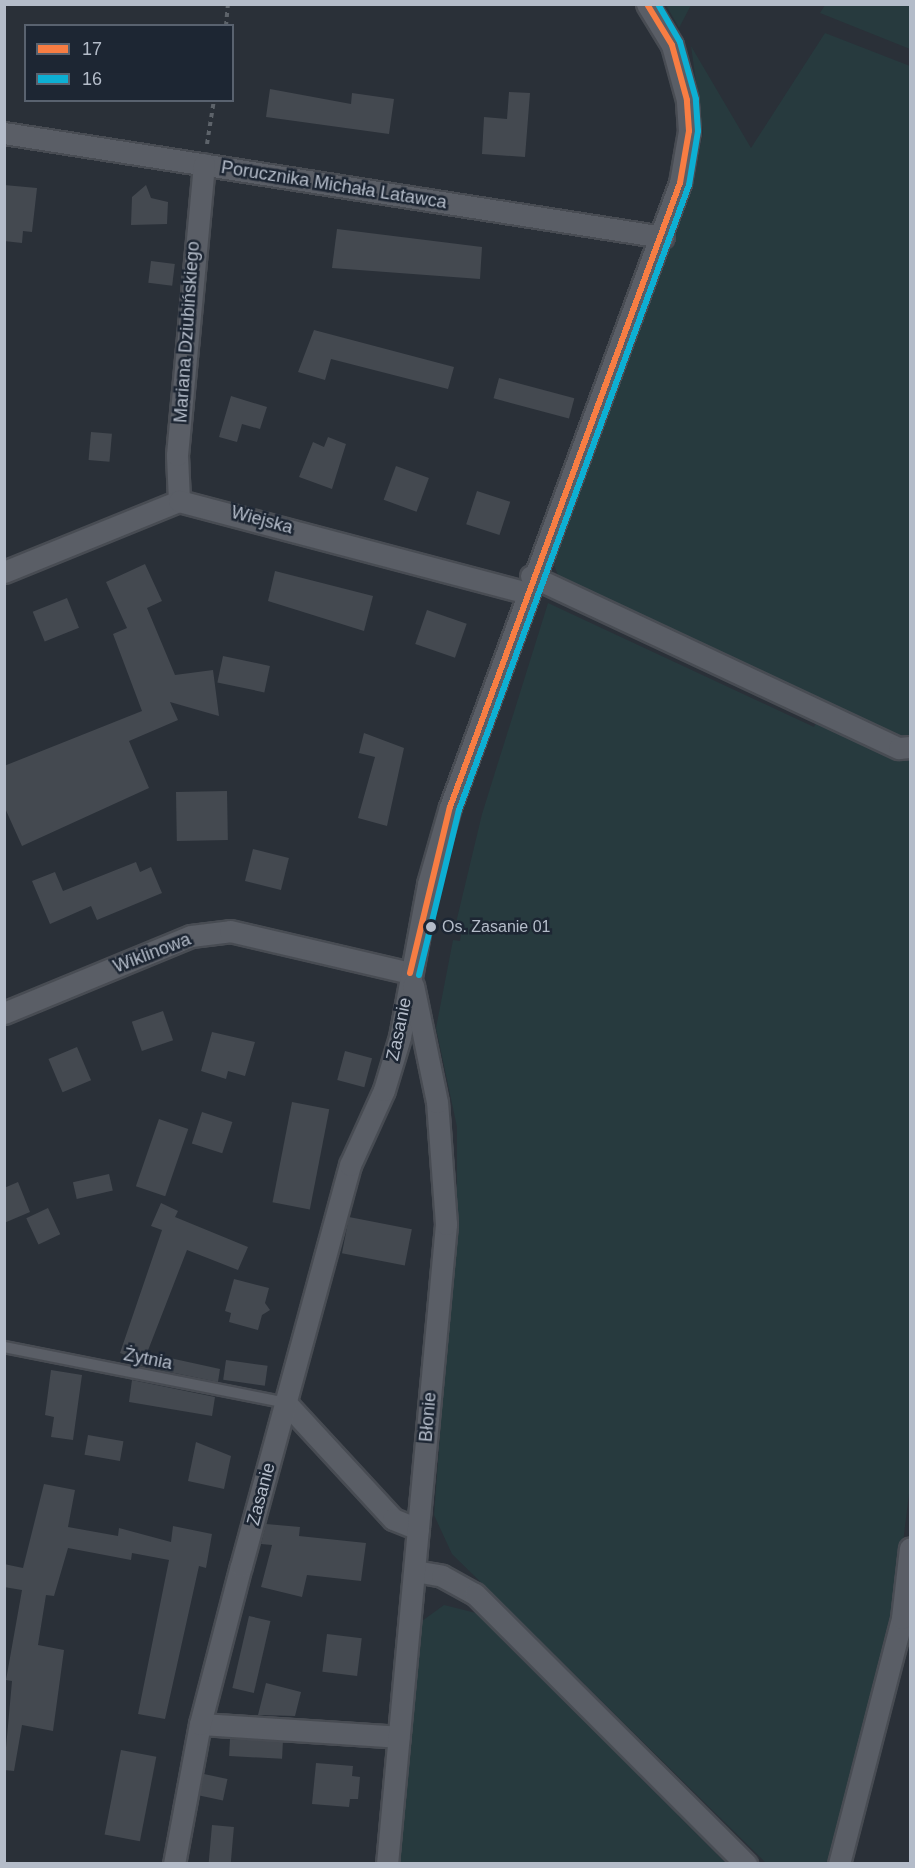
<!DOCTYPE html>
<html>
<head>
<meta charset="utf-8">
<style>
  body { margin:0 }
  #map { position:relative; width:915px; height:1868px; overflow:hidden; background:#2a3038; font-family:Helvetica,sans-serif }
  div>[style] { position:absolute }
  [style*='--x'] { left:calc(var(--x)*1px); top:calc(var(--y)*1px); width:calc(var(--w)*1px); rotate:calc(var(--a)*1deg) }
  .green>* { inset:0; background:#273a3e }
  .building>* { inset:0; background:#444950; transform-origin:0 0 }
  .path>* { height:4px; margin-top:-2px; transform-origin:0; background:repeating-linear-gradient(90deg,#5d636a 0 4.5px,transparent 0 9px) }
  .roads { filter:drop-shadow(2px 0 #484c53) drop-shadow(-2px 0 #484c53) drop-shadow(0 2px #484c53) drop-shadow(0 -2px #484c53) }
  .service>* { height:10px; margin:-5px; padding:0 5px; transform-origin:5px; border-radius:5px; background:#5a5e66 }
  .minor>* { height:21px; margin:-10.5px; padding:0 10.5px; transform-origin:10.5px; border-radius:10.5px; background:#5a5e66 }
  .bus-1>* { height:6px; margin:-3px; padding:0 3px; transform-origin:3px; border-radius:3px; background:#f77d43 }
  .bus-2>* { height:6px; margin:-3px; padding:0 3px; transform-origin:3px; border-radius:3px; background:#0dafd3 }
  .dots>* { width:16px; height:16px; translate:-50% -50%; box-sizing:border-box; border:3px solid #1d2633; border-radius:50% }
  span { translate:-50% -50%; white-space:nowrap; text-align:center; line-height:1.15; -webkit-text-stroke:5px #1d2633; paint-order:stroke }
  .bus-label { font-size:16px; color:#b4bcc9 }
  .left { translate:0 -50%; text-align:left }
  .street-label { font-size:18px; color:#b4bcc9 }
  .frame { position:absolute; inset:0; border:6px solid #b4bcc9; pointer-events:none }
  .legend { position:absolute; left:24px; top:24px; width:210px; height:78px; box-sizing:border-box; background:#1d2633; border:2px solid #59626f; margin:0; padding:8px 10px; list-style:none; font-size:18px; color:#b4bcc9 }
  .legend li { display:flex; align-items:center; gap:12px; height:30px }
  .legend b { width:30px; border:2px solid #59626f }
</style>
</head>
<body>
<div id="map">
  <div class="green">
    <i style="clip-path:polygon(666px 5px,691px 5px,679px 28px)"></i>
    <i style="clip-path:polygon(825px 5px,910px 5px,910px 49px,820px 13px)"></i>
    <i style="clip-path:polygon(825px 33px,910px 66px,910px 1486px,893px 1623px,831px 1863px,766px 1863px,452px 1554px,434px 1515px,457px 1206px,457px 1127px,436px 1028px,453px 940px,460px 941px,462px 928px,455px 927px,482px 814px,548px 603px,814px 727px,824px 705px,561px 583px,554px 565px,571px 498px,689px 198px,703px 133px,691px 46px,751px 148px)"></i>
    <i style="clip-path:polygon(444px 1605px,476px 1613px,726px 1863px,398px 1863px,422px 1621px)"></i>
  </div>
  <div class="building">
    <i style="clip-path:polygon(270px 89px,351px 104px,352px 93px,394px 99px,389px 134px,266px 117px)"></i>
    <i style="clip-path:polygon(509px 92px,530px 93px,525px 157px,482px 154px,484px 117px,507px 119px)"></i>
    <i style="clip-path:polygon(4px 185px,37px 188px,32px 232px,23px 231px,22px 243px,4px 241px)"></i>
    <i style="clip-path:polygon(146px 185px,151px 198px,168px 202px,167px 224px,131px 225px,132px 197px)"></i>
    <i style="clip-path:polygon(337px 229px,482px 247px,480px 279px,332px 268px)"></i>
    <i style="left:151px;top:261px;width:24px;height:22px;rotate:7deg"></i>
    <i style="clip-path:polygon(314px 330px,454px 367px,448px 389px,331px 359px,325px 380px,298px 372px)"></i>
    <i style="left:499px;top:378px;width:78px;height:21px;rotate:15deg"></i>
    <i style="clip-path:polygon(231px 396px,267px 407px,260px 429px,242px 424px,237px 442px,219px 437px)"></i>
    <i style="left:91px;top:432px;width:21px;height:28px;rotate:5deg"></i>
    <i style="clip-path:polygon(328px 437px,346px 444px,332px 489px,299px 477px,313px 442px,324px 447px)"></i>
    <i style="left:396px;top:466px;width:35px;height:36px;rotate:20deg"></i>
    <i style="left:477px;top:491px;width:35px;height:35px;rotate:18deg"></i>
    <i style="clip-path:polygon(145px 564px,162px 601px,147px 608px,175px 675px,213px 670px,219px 716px,170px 702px,178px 720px,129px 741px,149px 788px,22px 846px,4px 806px,4px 766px,142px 711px,113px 634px,127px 628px,106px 582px)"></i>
    <i style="clip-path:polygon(275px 571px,373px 596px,364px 631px,268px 601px)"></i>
    <i style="left:67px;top:598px;width:32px;height:37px;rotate:68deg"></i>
    <i style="left:427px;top:610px;width:42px;height:36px;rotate:19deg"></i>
    <i style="left:223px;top:656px;width:48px;height:27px;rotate:12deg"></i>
    <i style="clip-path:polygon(364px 733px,404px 748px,387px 826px,358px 818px,375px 757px,359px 753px)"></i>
    <i style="left:227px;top:791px;width:49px;height:51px;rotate:89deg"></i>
    <i style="left:253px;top:849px;width:37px;height:33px;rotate:14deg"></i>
    <i style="clip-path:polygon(136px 862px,140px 872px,151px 867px,162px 893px,97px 920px,91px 906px,50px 924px,32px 881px,55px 872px,63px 891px)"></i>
    <i style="left:163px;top:1011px;width:31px;height:33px;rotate:71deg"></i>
    <i style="clip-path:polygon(212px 1032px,255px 1042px,245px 1076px,228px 1071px,226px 1079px,201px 1071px)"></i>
    <i style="left:77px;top:1047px;width:36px;height:31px;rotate:67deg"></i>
    <i style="left:345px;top:1051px;width:28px;height:30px;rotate:15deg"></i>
    <i style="left:292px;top:1102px;width:38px;height:102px;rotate:11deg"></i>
    <i style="left:202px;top:1112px;width:32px;height:33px;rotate:18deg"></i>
    <i style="left:159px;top:1119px;width:31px;height:71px;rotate:19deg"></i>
    <i style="left:109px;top:1174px;width:17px;height:37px;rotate:77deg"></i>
    <i style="clip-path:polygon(18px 1182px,30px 1212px,4px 1223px,4px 1188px)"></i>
    <i style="clip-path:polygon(161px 1203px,178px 1211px,175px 1217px,248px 1247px,238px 1270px,187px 1250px,147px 1353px,220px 1369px,218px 1382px,135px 1365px,136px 1359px,120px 1353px,162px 1230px,151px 1226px)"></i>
    <i style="left:48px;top:1208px;width:29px;height:24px;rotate:65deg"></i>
    <i style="left:349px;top:1217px;width:64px;height:37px;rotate:11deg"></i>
    <i style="clip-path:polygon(234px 1279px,269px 1288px,265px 1303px,270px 1310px,262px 1315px,258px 1330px,229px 1322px,231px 1313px,225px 1311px)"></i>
    <i style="left:226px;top:1360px;width:42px;height:20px;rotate:8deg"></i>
    <i style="clip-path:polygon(51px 1370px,82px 1375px,73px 1440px,51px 1437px,54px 1417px,45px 1415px)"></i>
    <i style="clip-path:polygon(132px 1380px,215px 1397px,212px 1416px,129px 1402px)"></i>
    <i style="left:88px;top:1435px;width:36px;height:20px;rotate:10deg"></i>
    <i style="clip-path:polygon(196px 1442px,231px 1456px,224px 1489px,188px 1481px)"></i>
    <i style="clip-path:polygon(44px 1484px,75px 1490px,68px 1527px,118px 1536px,119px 1528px,171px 1542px,173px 1526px,212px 1534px,206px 1568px,199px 1566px,165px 1719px,138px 1714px,169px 1560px,132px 1553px,131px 1560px,68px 1548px,54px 1596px,46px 1595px,38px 1645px,64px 1650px,53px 1731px,22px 1725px,14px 1771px,4px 1770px,12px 1681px,6px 1680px,22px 1590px,4px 1587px,4px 1564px,23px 1568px)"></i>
    <i style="clip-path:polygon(266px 1524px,300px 1527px,299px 1536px,366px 1543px,361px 1581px,307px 1575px,302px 1597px,261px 1587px,272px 1545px,261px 1544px)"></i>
    <i style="left:249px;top:1616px;width:22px;height:74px;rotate:13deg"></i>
    <i style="left:327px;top:1634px;width:35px;height:38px;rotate:7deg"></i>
    <i style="clip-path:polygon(266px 1683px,301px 1692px,295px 1716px,258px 1715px)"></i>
    <i style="left:230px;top:1739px;width:53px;height:17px;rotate:3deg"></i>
    <i style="left:121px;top:1750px;width:36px;height:86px;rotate:11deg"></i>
    <i style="clip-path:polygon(316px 1763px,353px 1766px,352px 1776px,360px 1777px,358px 1799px,350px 1799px,349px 1807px,312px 1804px)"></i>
    <i style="left:204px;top:1774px;width:24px;height:22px;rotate:12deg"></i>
    <i style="left:212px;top:1825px;width:22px;height:38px;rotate:5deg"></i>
  </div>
  <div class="path">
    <i style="--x:226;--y:26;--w:22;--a:-85"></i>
    <i style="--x:207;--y:144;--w:45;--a:-81"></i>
  </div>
  <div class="roads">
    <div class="service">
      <i style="--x:4;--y:1347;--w:288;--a:11.2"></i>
    </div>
    <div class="minor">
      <i style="--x:4;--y:133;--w:667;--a:8.97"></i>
      <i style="--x:179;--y:501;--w:46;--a:-92.5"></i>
      <i style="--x:177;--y:455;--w:292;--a:-84.7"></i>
      <i style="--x:4;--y:572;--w:189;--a:-22.1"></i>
      <i style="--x:179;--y:501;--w:359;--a:14.8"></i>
      <i style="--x:531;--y:576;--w:406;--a:25.1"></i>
      <i style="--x:899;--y:748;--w:11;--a:-5"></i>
      <i style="--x:4;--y:1013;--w:202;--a:-22.4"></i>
      <i style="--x:191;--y:936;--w:39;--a:-7"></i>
      <i style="--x:230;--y:931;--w:185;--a:13.1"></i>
      <i style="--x:286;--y:1403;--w:158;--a:47.3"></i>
      <i style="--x:393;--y:1519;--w:27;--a:22"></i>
      <i style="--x:415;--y:1571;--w:27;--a:10"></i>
      <i style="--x:442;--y:1576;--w:38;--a:29"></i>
      <i style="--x:475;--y:1594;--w:383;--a:44.9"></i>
      <i style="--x:200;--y:1724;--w:199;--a:3.7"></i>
      <i style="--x:174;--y:1864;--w:142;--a:-79.5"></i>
      <i style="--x:200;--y:1724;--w:163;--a:-75.5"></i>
      <i style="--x:241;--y:1566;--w:416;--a:-74.8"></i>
      <i style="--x:350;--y:1165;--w:82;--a:-65.6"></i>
      <i style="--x:384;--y:1090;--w:55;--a:-73.2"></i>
      <i style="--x:400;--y:1037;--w:156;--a:-79.6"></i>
      <i style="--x:428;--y:884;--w:80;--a:-74.1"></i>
      <i style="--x:450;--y:807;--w:665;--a:-69.77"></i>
      <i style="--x:680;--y:183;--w:53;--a:-80.2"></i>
      <i style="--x:689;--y:131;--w:31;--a:-94"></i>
      <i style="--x:687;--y:100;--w:57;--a:-105.3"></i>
      <i style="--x:672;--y:45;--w:48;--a:-121.4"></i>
      <i style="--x:387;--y:1864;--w:643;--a:-84.73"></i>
      <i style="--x:446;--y:1224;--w:122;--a:-94.2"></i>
      <i style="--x:437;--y:1102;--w:119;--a:-101.6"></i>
      <i style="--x:839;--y:1864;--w:254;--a:-75.6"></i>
      <i style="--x:902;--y:1618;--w:70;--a:-83.5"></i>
    </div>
  </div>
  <div class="bus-1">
    <i style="--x:410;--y:973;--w:171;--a:-76.5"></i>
    <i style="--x:450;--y:807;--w:665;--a:-69.77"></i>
    <i style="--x:680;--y:183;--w:53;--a:-80.2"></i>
    <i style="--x:689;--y:131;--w:31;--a:-94"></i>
    <i style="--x:687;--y:100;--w:57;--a:-105.3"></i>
    <i style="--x:672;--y:45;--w:48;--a:-121.4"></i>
  </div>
  <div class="bus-2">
    <i style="--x:419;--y:975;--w:170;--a:-76.4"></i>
    <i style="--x:459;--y:810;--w:666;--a:-69.8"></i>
    <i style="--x:689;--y:185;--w:55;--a:-80.5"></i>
    <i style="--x:698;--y:131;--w:32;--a:-94"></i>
    <i style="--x:696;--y:99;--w:59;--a:-105.7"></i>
    <i style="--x:680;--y:42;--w:44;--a:-120.1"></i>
  </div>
  <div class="dots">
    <i style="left:431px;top:927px;background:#b4bcc9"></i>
  </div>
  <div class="bus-label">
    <span class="left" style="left:442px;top:927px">Os. Zasanie 01</span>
  </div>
  <div class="street-label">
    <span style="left:334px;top:185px;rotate:9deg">Porucznika Michała Latawca</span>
    <span style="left:187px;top:332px;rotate:-86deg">Mariana Dziubińskiego</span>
    <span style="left:262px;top:520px;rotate:15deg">Wiejska</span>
    <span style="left:152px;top:953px;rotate:-21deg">Wiklinowa</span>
    <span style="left:399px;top:1029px;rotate:-78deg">Zasanie</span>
    <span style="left:148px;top:1359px;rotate:11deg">Żytnia</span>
    <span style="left:428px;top:1417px;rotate:-85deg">Błonie</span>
    <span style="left:261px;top:1494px;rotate:-75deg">Zasanie</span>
  </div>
  <div class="frame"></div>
  <ul class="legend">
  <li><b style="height:8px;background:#f77d43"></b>17</li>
  <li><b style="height:8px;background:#0dafd3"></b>16</li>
  </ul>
</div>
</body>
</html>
